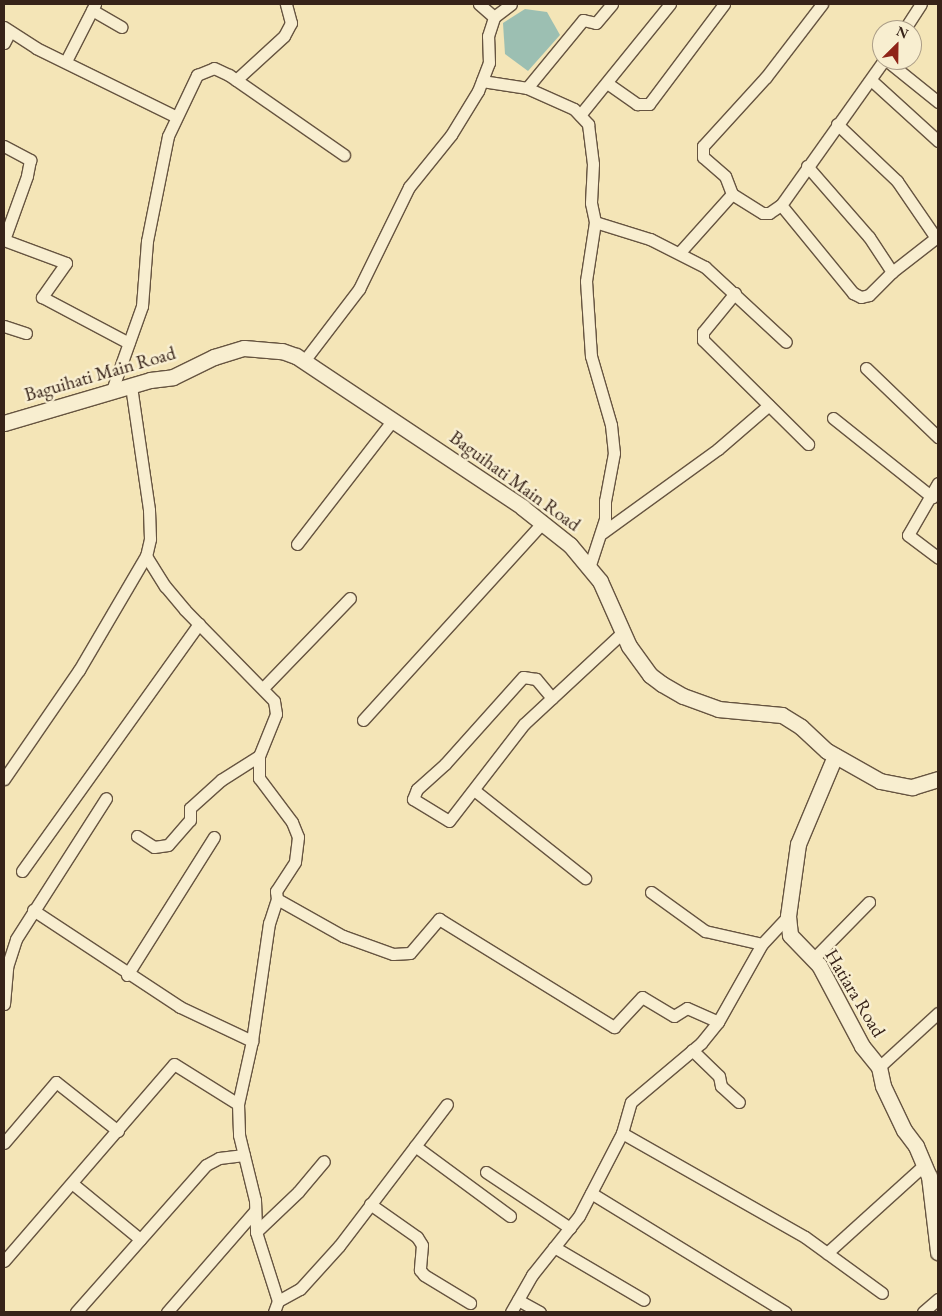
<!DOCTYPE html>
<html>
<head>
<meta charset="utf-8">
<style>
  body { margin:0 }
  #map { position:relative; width:942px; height:1316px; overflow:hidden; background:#f4e5b7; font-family:"EB Garamond",serif }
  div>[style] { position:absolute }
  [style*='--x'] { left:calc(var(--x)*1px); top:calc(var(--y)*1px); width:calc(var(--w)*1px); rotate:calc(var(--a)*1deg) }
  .water>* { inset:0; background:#9cbfb2 }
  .roads { filter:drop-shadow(1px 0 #665440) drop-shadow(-1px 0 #665440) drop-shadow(0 1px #665440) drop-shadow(0 -1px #665440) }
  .street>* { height:11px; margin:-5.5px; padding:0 5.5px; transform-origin:5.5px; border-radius:5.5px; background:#f8eed0 }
  .secondary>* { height:15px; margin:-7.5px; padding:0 7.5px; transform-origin:7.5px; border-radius:7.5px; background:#f8eed0 }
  span { translate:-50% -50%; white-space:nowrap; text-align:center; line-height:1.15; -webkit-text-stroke:5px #f8eed0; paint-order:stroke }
  .street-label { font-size:19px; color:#372319 }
  .frame { position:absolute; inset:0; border:5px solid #372319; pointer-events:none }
  .north { position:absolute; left:872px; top:20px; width:50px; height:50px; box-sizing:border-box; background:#f8eed0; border:1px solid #ab9d87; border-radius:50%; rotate:23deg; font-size:14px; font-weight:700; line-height:20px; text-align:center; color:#372319 }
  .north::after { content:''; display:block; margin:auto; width:18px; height:22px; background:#8f2418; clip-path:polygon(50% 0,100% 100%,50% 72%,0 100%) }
</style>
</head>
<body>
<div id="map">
  <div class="water">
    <i style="clip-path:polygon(525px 9px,547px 12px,560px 35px,528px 71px,505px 54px,503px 23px)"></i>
  </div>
  <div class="roads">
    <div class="street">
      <i style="--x:92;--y:10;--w:34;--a:30"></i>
      <i style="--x:494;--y:17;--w:21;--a:-37"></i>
      <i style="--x:4;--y:27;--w:38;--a:33"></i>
      <i style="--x:36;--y:48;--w:155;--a:26.1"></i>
      <i style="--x:904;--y:30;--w:31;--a:-57"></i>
      <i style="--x:4;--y:43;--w:13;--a:-63"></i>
      <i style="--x:886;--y:60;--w:67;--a:38.9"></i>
      <i style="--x:66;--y:61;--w:64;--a:-63"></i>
      <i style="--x:236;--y:80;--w:65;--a:-42.5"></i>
      <i style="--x:284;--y:36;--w:15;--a:-62"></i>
      <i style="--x:291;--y:23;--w:20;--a:-105"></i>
      <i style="--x:871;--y:80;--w:91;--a:42.3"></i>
      <i style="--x:482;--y:81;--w:46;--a:8.8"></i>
      <i style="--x:527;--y:88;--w:51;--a:24.1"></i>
      <i style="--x:574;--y:109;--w:21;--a:47"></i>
      <i style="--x:588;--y:124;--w:40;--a:82.9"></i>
      <i style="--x:593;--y:164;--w:39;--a:93"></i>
      <i style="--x:591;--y:203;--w:19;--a:78"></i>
      <i style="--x:595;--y:222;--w:60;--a:98.7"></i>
      <i style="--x:586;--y:281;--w:75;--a:86.2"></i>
      <i style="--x:591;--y:356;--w:72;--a:73.8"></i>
      <i style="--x:611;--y:425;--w:28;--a:84"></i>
      <i style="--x:614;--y:453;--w:49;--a:100.6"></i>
      <i style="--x:605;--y:501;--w:18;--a:90"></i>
      <i style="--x:605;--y:519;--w:48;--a:108.1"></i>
      <i style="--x:607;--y:83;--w:37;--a:35"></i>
      <i style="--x:637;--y:104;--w:12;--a:0"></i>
      <i style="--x:649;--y:104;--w:125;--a:-53.1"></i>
      <i style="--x:527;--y:88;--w:88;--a:-50.5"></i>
      <i style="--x:583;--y:20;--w:13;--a:13"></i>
      <i style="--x:596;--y:23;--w:25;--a:-50"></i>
      <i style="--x:580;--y:115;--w:143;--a:-51"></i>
      <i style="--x:837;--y:124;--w:83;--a:43.5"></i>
      <i style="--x:897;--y:181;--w:69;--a:55.6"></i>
      <i style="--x:4;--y:146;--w:30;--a:28"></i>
      <i style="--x:30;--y:160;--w:16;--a:101"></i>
      <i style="--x:27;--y:176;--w:68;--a:109.8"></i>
      <i style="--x:807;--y:166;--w:94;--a:48.9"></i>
      <i style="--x:869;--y:237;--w:42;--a:56.7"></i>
      <i style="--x:732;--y:194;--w:19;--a:-111"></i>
      <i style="--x:725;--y:176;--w:29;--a:-139"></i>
      <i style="--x:703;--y:157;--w:11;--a:-90"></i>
      <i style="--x:703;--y:146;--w:93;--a:-47.6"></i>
      <i style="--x:766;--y:77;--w:92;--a:-52.5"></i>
      <i style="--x:781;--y:205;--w:114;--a:50.7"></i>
      <i style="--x:853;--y:293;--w:9;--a:27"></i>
      <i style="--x:861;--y:297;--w:8;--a:-14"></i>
      <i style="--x:869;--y:295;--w:33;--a:-45"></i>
      <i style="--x:892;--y:272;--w:58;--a:-38"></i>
      <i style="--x:595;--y:222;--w:58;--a:17.2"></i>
      <i style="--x:650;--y:239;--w:62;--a:27"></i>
      <i style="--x:705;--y:267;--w:110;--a:42.8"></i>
      <i style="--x:4;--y:240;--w:66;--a:20.4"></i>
      <i style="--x:66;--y:263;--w:42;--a:125.2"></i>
      <i style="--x:42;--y:297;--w:98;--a:27.9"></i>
      <i style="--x:680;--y:252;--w:78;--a:-48.1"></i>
      <i style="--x:732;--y:194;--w:36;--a:32"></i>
      <i style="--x:763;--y:213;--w:6;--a:0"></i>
      <i style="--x:769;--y:213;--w:14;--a:-34"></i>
      <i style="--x:781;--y:205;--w:178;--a:-54.6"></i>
      <i style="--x:735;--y:293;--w:50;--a:129.4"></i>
      <i style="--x:703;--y:332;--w:8;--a:90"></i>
      <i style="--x:703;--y:340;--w:148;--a:44.7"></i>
      <i style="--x:4;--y:326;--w:23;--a:18"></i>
      <i style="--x:304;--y:361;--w:91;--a:-52.6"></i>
      <i style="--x:359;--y:289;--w:114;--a:-63.9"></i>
      <i style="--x:409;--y:187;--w:67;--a:-51.1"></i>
      <i style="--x:451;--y:135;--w:52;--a:-58.5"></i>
      <i style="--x:478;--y:91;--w:30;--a:-69"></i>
      <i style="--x:489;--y:63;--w:27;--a:-92"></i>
      <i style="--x:488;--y:36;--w:20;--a:-72"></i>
      <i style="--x:494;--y:17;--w:20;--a:-139"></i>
      <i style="--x:866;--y:368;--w:100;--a:43.8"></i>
      <i style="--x:131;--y:386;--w:125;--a:81.7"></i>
      <i style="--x:149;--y:510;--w:29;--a:88"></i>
      <i style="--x:150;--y:539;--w:17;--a:103"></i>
      <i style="--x:146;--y:556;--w:36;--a:58"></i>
      <i style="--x:165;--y:586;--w:31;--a:50"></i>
      <i style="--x:185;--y:610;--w:127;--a:45.6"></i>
      <i style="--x:274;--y:701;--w:13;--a:81"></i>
      <i style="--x:276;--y:714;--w:45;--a:112"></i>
      <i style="--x:259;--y:756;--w:22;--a:90"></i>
      <i style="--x:259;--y:778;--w:55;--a:53.1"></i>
      <i style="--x:292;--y:822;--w:16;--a:68"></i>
      <i style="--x:298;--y:837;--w:25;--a:97"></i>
      <i style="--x:295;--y:862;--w:35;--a:123"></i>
      <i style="--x:276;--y:891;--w:8;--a:83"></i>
      <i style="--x:277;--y:899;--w:25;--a:108"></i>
      <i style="--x:269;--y:923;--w:119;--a:98.2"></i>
      <i style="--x:252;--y:1041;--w:65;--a:102.5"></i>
      <i style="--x:238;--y:1104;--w:31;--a:88"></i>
      <i style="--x:239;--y:1135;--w:67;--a:76.2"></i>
      <i style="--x:255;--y:1200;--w:32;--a:88"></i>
      <i style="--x:256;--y:1232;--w:72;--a:72.3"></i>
      <i style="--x:111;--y:393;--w:92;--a:-70.4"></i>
      <i style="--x:142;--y:306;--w:65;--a:-85.6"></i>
      <i style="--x:147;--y:241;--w:107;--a:-78.7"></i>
      <i style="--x:168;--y:136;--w:68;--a:-64.6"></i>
      <i style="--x:197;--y:75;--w:18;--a:-22"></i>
      <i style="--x:214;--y:68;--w:17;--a:25"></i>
      <i style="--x:229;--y:75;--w:140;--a:34.8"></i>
      <i style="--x:833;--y:418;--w:127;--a:38.6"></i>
      <i style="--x:938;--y:483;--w:60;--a:120"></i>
      <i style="--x:908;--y:535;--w:38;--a:37"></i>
      <i style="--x:602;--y:533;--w:143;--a:-35.9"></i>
      <i style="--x:718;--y:449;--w:67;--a:-40.8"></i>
      <i style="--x:297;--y:544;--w:155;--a:-52.3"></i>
      <i style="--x:263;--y:688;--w:125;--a:-46"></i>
      <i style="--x:552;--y:698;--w:25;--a:-130"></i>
      <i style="--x:536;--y:679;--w:13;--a:-171"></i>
      <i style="--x:523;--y:677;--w:117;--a:131.9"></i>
      <i style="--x:445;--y:764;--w:38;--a:138"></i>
      <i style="--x:417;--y:789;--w:11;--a:112"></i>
      <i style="--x:413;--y:799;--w:42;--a:31.4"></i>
      <i style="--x:449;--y:821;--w:123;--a:-52.3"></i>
      <i style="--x:524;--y:724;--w:132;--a:-42.9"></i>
      <i style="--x:363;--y:720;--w:268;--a:-47.7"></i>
      <i style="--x:4;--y:779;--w:132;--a:-55.5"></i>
      <i style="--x:79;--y:670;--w:132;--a:-59.6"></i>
      <i style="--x:474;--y:790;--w:142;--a:38.4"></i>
      <i style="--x:137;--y:836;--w:20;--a:33"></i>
      <i style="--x:154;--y:847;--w:14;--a:-8"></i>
      <i style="--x:168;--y:845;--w:33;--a:-49"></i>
      <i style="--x:190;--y:820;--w:12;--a:-90"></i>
      <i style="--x:190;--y:808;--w:42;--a:-42.1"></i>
      <i style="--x:221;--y:780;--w:45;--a:-32.3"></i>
      <i style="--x:22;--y:871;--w:304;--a:-54.4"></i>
      <i style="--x:651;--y:892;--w:67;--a:35.8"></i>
      <i style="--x:705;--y:931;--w:58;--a:12.8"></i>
      <i style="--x:277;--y:899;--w:76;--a:29.3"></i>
      <i style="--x:343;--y:936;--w:53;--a:19.8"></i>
      <i style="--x:393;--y:954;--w:17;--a:-3"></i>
      <i style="--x:410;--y:953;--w:45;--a:-49.5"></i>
      <i style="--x:439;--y:919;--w:206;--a:31.7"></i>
      <i style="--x:614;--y:1027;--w:41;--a:-47"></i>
      <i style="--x:642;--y:997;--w:37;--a:31"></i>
      <i style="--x:674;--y:1016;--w:15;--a:-32"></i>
      <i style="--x:687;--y:1008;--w:34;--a:24"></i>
      <i style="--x:33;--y:910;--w:176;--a:33.4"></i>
      <i style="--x:180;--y:1007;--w:80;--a:25.3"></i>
      <i style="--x:813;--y:959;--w:80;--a:-45.5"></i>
      <i style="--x:127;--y:975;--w:163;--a:-57.8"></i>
      <i style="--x:4;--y:1004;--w:37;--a:-85"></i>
      <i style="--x:7;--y:967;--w:29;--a:-72"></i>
      <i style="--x:16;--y:939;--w:167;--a:-57.4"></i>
      <i style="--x:692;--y:1050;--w:37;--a:44"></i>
      <i style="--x:719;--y:1076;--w:10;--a:79"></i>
      <i style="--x:721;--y:1086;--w:24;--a:42"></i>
      <i style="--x:879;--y:1067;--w:80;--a:-42.5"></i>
      <i style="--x:622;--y:1133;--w:32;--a:-74"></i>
      <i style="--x:631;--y:1102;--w:92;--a:-40.1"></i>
      <i style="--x:701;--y:1043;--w:27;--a:-51"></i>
      <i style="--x:718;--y:1022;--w:90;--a:-60.6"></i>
      <i style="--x:762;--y:944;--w:38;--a:-47"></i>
      <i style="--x:4;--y:1143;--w:80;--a:-49.6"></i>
      <i style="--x:56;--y:1082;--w:79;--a:38.3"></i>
      <i style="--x:415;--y:1146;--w:118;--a:36.4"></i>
      <i style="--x:486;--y:1172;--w:101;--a:33.7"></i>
      <i style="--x:73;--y:1184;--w:87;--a:39.4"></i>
      <i style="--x:591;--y:1193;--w:228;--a:31.5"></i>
      <i style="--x:370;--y:1204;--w:57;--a:35.1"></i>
      <i style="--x:417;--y:1237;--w:9;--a:58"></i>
      <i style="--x:422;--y:1245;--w:25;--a:95"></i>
      <i style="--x:420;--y:1270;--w:6;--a:51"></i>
      <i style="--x:424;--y:1275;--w:54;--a:31.3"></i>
      <i style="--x:256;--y:1232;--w:58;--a:-43.6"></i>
      <i style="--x:298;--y:1192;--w:40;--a:-50"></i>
      <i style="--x:554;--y:1247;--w:104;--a:30.5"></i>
      <i style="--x:827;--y:1253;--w:131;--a:-42.2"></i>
      <i style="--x:4;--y:1261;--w:260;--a:-49.2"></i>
      <i style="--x:174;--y:1064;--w:75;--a:32"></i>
      <i style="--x:518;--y:1300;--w:25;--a:29"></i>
      <i style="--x:76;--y:1312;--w:196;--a:-48.5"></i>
      <i style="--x:206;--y:1165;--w:15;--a:-28"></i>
      <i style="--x:219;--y:1158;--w:25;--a:-7"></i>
      <i style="--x:167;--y:1312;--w:133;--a:-49"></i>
      <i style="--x:274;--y:1312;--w:12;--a:-70"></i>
      <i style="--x:278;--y:1301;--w:25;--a:-29"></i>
      <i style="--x:300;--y:1289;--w:58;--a:-47.8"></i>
      <i style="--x:339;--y:1246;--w:178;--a:-52.7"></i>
      <i style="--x:511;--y:1312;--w:43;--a:-60.4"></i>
      <i style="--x:532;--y:1275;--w:75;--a:-51.5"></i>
      <i style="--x:579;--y:1216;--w:93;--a:-62.6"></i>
      <i style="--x:622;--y:1133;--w:210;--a:29.6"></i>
      <i style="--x:805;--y:1237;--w:95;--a:36"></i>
      <i style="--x:923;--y:1312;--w:20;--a:-41"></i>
    </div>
    <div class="secondary">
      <i style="--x:4;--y:423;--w:152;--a:-16.4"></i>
      <i style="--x:150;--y:380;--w:23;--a:-7"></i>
      <i style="--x:173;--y:377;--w:46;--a:-26"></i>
      <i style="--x:214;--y:357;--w:31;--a:-17"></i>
      <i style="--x:244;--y:348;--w:38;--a:5"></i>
      <i style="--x:282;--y:351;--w:15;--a:20"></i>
      <i style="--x:296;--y:356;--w:272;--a:33.7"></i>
      <i style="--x:522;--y:507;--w:61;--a:38.4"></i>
      <i style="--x:570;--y:545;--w:47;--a:50.2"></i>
      <i style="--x:600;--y:581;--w:71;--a:66"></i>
      <i style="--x:629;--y:646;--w:36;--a:54"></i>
      <i style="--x:650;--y:675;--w:15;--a:37"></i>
      <i style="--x:662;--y:684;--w:24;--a:30"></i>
      <i style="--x:683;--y:696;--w:37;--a:20"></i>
      <i style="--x:718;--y:709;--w:64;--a:5.4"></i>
      <i style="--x:782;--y:715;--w:22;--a:32"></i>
      <i style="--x:801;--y:727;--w:35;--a:43"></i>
      <i style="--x:827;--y:751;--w:61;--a:29.5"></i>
      <i style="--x:880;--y:781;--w:33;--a:11"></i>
      <i style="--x:912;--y:787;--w:27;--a:-17"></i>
      <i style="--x:835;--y:756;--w:95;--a:112.8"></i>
      <i style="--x:798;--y:844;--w:73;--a:97.9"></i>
      <i style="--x:788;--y:916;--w:19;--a:84"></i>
      <i style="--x:790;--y:935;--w:42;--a:46"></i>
      <i style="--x:819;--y:965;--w:92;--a:62"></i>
      <i style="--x:862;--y:1046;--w:27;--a:51"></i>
      <i style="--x:879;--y:1067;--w:19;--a:78"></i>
      <i style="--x:883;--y:1086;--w:49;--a:64.5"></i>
      <i style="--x:904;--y:1130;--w:20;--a:53"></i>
      <i style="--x:916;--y:1146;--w:33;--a:67"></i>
      <i style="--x:929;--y:1176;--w:77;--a:83.2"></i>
    </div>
  </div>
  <div class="street-label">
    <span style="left:100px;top:374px;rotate:-16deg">Baguihati Main Road</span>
    <span style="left:515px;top:481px;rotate:36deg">Baguihati Main Road</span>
    <span style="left:855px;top:993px;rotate:59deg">Hatiara Road</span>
  </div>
  <div class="frame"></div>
  <div class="north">N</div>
</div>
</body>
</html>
